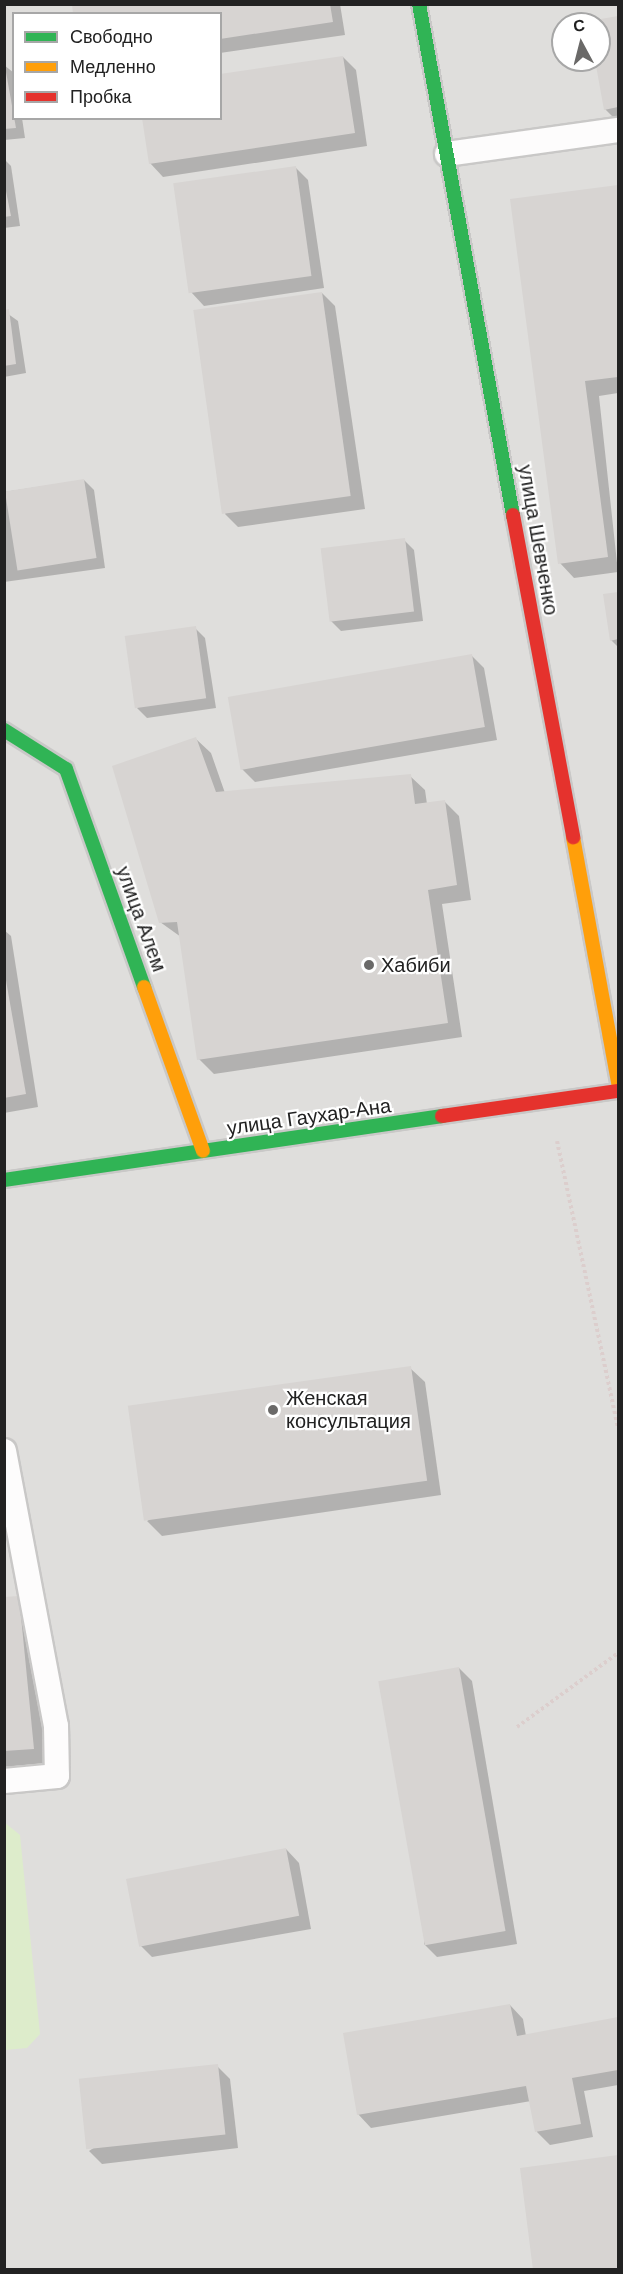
<!DOCTYPE html>
<html>
<head>
<meta charset="utf-8">
<style>
  body { margin:0 }
  #map { position:relative; width:623px; height:2274px; overflow:hidden; background:#f0eeeb; font-family:Helvetica,sans-serif }
  div>[style] { position:absolute }
  [style*='--x'] { left:calc(var(--x)*1px); top:calc(var(--y)*1px); width:calc(var(--w)*1px); rotate:calc(var(--a)*1deg) }
  .residential>* { inset:0; background:#dfdedc }
  .grass>* { inset:0; background:#ddeccb }
  .shadow>* { inset:0; background:#0003 }
  .building>* { inset:0; background:#d7d4d2; transform-origin:0 0 }
  .path>* { height:4px; margin-top:-2px; transform-origin:0; background:repeating-linear-gradient(90deg,#dccecd 0 3px,transparent 0 6px) }
  .roads { filter:drop-shadow(2px 0 #c9c8c7) drop-shadow(-2px 0 #c9c8c7) drop-shadow(0 2px #c9c8c7) drop-shadow(0 -2px #c9c8c7) }
  .lane>* { height:24px; margin:-12px; padding:0 12px; transform-origin:12px; border-radius:12px; background:#fdfcfc }
  .fast>* { height:14px; margin:-7px; padding:0 7px; transform-origin:7px; border-radius:7px; background:#30b455 }
  .slow>* { height:14px; margin:-7px; padding:0 7px; transform-origin:7px; border-radius:7px; background:#ff9f0a }
  .jam>* { height:14px; margin:-7px; padding:0 7px; transform-origin:7px; border-radius:7px; background:#e5322d }
  .dots>* { width:16px; height:16px; translate:-50% -50%; box-sizing:border-box; border:3px solid #fff; border-radius:50% }
  span { translate:-50% -50%; white-space:nowrap; text-align:center; line-height:1.15; -webkit-text-stroke:4.5px #fff; paint-order:stroke }
  .street-label { font-size:20px; color:#222 }
  .poi-label { font-size:20px; color:#222 }
  .left { translate:0 -50%; text-align:left }
  .frame { position:absolute; inset:0; border:6px solid #222; pointer-events:none }
  .legend { position:absolute; left:12px; top:12px; width:210px; height:108px; box-sizing:border-box; background:#fff; border:2px solid #a7a7a7; margin:0; padding:8px 10px; list-style:none; font-size:18px; color:#222 }
  .legend li { display:flex; align-items:center; gap:12px; height:30px }
  .legend b { width:30px; border:2px solid #a7a7a7 }
  .north { position:absolute; left:551px; top:12px; width:60px; height:60px; box-sizing:border-box; background:#fff; border:2px solid #a7a7a7; border-radius:50%; rotate:353deg; font-size:16px; font-weight:700; line-height:24px; text-align:center; color:#222 }
  .north::after { content:''; display:block; margin:auto; width:21px; height:27px; background:#6a6968; clip-path:polygon(50% 0,100% 100%,50% 72%,0 100%) }
</style>
</head>
<body>
<div id="map">
  <div class="residential">
    <i style="clip-path:polygon(evenodd,5px 5px,618px 5px,618px 2269px,5px 2269px,5px 5px,14px 14px,220px 14px,220px 118px,14px 118px,14px 14px,5px 5px,563px 24px,599px 24px,599px 60px,563px 60px,563px 24px)"></i>
  </div>
  <div class="grass">
    <i style="clip-path:polygon(4px 1822px,20px 1835px,40px 2034px,27px 2048px,5px 2050px)"></i>
  </div>
  <div class="shadow">
    <i style="clip-path:polygon(73px 4px,340px 4px,345px 35px,220px 53px,220px 14px)"></i>
    <i style="clip-path:polygon(618px 17px,618px 118px,615px 119px,605px 109px,599px 24px,590px 22px)"></i>
    <i style="clip-path:polygon(343px 57px,356px 70px,367px 146px,163px 177px,150px 163px,220px 118px)"></i>
    <i style="clip-path:polygon(4px 65px,14px 73px,14px 118px,22px 118px,25px 138px,4px 140px)"></i>
    <i style="clip-path:polygon(4px 159px,11px 166px,20px 226px,4px 228px)"></i>
    <i style="clip-path:polygon(295px 167px,308px 180px,324px 288px,204px 306px,191px 292px)"></i>
    <i style="clip-path:polygon(618px 186px,618px 393px,599px 396px,618px 572px,574px 578px,560px 563px,512px 200px)"></i>
    <i style="clip-path:polygon(322px 293px,335px 306px,365px 509px,238px 527px,225px 514px)"></i>
    <i style="clip-path:polygon(4px 311px,18px 321px,26px 373px,4px 377px)"></i>
    <i style="clip-path:polygon(84px 480px,94px 490px,105px 568px,4px 582px,4px 492px)"></i>
    <i style="clip-path:polygon(404px 540px,414px 550px,423px 621px,341px 631px,331px 621px)"></i>
    <i style="clip-path:polygon(618px 594px,618px 647px,611px 640px,605px 596px)"></i>
    <i style="clip-path:polygon(195px 628px,205px 638px,216px 708px,147px 718px,137px 708px)"></i>
    <i style="clip-path:polygon(471px 655px,484px 668px,497px 740px,255px 782px,242px 769px)"></i>
    <i style="clip-path:polygon(196px 739px,211px 753px,225px 793px,410px 776px,425px 790px,427px 804px,444px 801px,459px 816px,471px 900px,442px 904px,462px 1037px,214px 1074px,199px 1059px,181px 937px,160px 922px)"></i>
    <i style="clip-path:polygon(4px 930px,11px 936px,38px 1107px,4px 1113px)"></i>
    <i style="clip-path:polygon(410px 1368px,425px 1382px,441px 1495px,162px 1536px,147px 1521px)"></i>
    <i style="clip-path:polygon(19px 1598px,34px 1612px,48px 1763px,4px 1767px,4px 1599px)"></i>
    <i style="clip-path:polygon(459px 1668px,472px 1681px,517px 1944px,437px 1957px,424px 1944px)"></i>
    <i style="clip-path:polygon(286px 1849px,299px 1863px,311px 1929px,152px 1957px,139px 1944px)"></i>
    <i style="clip-path:polygon(510px 2005px,523px 2019px,526px 2036px,618px 2018px,618px 2085px,584px 2091px,593px 2137px,550px 2145px,537px 2132px,531px 2101px,371px 2128px,358px 2114px)"></i>
    <i style="clip-path:polygon(217px 2066px,230px 2079px,238px 2148px,102px 2164px,89px 2151px)"></i>
    <i style="clip-path:polygon(618px 2157px,618px 2270px,534px 2270px,522px 2169px)"></i>
  </div>
  <div class="building">
    <i style="clip-path:polygon(72px 4px,330px 4px,333px 22px,220px 39px,220px 14px,73px 14px)"></i>
    <i style="clip-path:polygon(618px 16px,618px 107px,604px 110px,595px 60px,599px 24px,589px 21px)"></i>
    <i style="clip-path:polygon(343px 56px,355px 133px,149px 164px,142px 118px,220px 118px,220px 74px)"></i>
    <i style="clip-path:polygon(4px 61px,16px 128px,4px 129px)"></i>
    <i style="left:296px;top:166px;width:111px;height:124px;rotate:82deg"></i>
    <i style="clip-path:polygon(4px 181px,11px 216px,4px 217px)"></i>
    <i style="clip-path:polygon(618px 185px,618px 377px,585px 381px,608px 557px,558px 564px,510px 199px)"></i>
    <i style="left:322px;top:292px;width:206px;height:130px;rotate:82deg"></i>
    <i style="clip-path:polygon(9px 309px,16px 364px,4px 366px,4px 310px)"></i>
    <i style="left:84px;top:479px;width:80px;height:80px;rotate:81deg"></i>
    <i style="left:405px;top:538px;width:74px;height:85px;rotate:83deg"></i>
    <i style="clip-path:polygon(618px 592px,618px 639px,610px 641px,603px 594px)"></i>
    <i style="left:196px;top:626px;width:73px;height:72px;rotate:82deg"></i>
    <i style="left:472px;top:654px;width:74px;height:248px;rotate:80deg"></i>
    <i style="clip-path:polygon(196px 737px,216px 792px,411px 774px,415px 804px,445px 800px,457px 885px,428px 890px,448px 1023px,197px 1060px,177px 922px,159px 923px,112px 766px)"></i>
    <i style="clip-path:polygon(4px 969px,26px 1094px,4px 1098px)"></i>
    <i style="left:411px;top:1366px;width:116px;height:286px;rotate:82deg"></i>
    <i style="clip-path:polygon(19px 1596px,34px 1749px,4px 1751px,4px 1597px)"></i>
    <i style="left:459px;top:1667px;width:268px;height:82px;rotate:80deg"></i>
    <i style="left:286px;top:1848px;width:69px;height:163px;rotate:79deg"></i>
    <i style="clip-path:polygon(510px 2004px,517px 2036px,618px 2017px,618px 2070px,572px 2078px,581px 2124px,535px 2132px,526px 2086px,357px 2115px,343px 2033px)"></i>
    <i style="left:218px;top:2064px;width:71px;height:140px;rotate:84deg"></i>
    <i style="clip-path:polygon(618px 2155px,618px 2270px,533px 2270px,520px 2168px)"></i>
  </div>
  <div class="path">
    <i style="--x:557;--y:1141;--w:294;--a:78"></i>
    <i style="--x:517;--y:1727;--w:125;--a:-36.2"></i>
  </div>
  <div class="roads">
    <div class="lane">
      <i style="--x:447;--y:154;--w:173;--a:-8"></i>
      <i style="--x:4;--y:1451;--w:280;--a:79.3"></i>
      <i style="--x:56;--y:1726;--w:50;--a:88.9"></i>
      <i style="--x:57;--y:1776;--w:53;--a:174.6"></i>
    </div>
    <div class="fast">
      <i style="--x:419;--y:4;--w:520;--a:79.58"></i>
      <i style="--x:4;--y:730;--w:73;--a:32.2"></i>
      <i style="--x:66;--y:769;--w:232;--a:70.3"></i>
      <i style="--x:4;--y:1180;--w:443;--a:-8.3"></i>
    </div>
    <div class="slow">
      <i style="--x:573;--y:837;--w:250;--a:79.6"></i>
      <i style="--x:144;--y:987;--w:174;--a:70.2"></i>
    </div>
    <div class="jam">
      <i style="--x:513;--y:515;--w:328;--a:79.4"></i>
      <i style="--x:442;--y:1116;--w:178;--a:-8.1"></i>
    </div>
  </div>
  <div class="dots">
    <i style="left:369px;top:965px;background:#6a6968"></i>
    <i style="left:273px;top:1410px;background:#6a6968"></i>
  </div>
  <div class="street-label">
    <span style="left:538px;top:540px;rotate:80deg">улица Шевченко</span>
    <span style="left:141px;top:919px;rotate:70deg">улица Алем</span>
    <span style="left:309px;top:1117px;rotate:-8deg">улица Гаухар-Ана</span>
  </div>
  <div class="poi-label">
    <span class="left" style="left:381px;top:965px">Хабиби</span>
    <span class="left" style="left:286px;top:1410px">Женская<br>консультация</span>
  </div>
  <div class="frame"></div>
  <ul class="legend">
  <li><b style="height:8px;background:#30b455"></b>Свободно</li>
  <li><b style="height:8px;background:#ff9f0a"></b>Медленно</li>
  <li><b style="height:8px;background:#e5322d"></b>Пробка</li>
  </ul>
  <div class="north">С</div>
</div>
</body>
</html>
